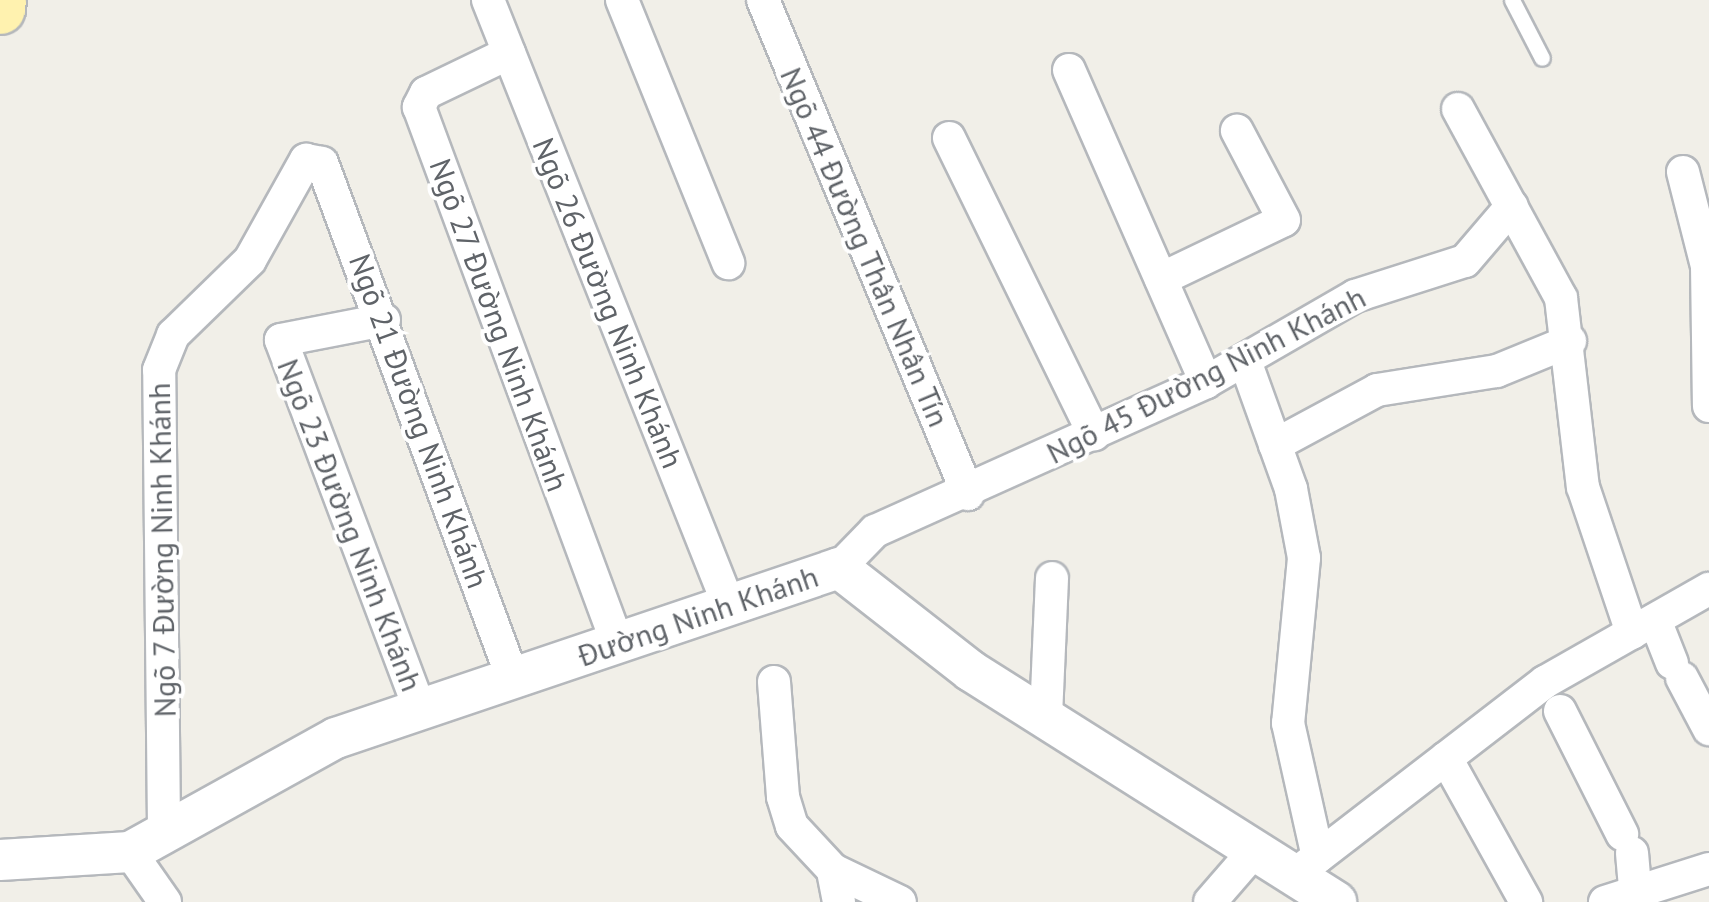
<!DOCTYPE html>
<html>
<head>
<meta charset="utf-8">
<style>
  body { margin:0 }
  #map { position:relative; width:1709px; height:902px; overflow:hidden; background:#f1efe8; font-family:"PT Sans",sans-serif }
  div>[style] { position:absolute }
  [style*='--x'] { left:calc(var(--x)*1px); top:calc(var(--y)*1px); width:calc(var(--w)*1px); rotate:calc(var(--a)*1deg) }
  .roads { filter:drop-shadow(2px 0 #b5b8bc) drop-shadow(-2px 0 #b5b8bc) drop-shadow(0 2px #b5b8bc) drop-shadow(0 -2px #b5b8bc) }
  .service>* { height:15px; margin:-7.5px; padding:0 7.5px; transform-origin:7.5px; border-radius:7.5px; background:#fff }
  .minor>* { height:32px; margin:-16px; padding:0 16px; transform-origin:16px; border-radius:16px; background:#fff }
  .tertiary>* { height:40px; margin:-20px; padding:0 20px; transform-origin:20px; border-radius:20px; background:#fff }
  .primary>* { height:50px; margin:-25px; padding:0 25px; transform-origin:25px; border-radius:25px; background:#fff2af }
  span { translate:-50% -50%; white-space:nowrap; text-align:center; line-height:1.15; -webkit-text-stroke:8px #fff; paint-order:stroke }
  .street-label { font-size:30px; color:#5f6368 }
</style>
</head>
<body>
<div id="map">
  <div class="roads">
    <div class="service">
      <i style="--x:1512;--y:0;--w:65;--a:62.7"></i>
    </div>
    <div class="minor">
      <i style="--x:488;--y:0;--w:652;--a:68.31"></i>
      <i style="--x:622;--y:0;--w:284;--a:68"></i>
      <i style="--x:763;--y:0;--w:535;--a:67.46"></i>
      <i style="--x:509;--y:53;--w:92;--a:154.3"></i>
      <i style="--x:426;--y:93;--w:16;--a:117"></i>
      <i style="--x:419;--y:107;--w:574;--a:69.7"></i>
      <i style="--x:1069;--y:70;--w:341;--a:66.3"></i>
      <i style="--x:1458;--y:109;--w:215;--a:61.4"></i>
      <i style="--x:1561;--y:298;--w:190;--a:83.4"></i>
      <i style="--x:1583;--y:487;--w:154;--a:71.4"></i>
      <i style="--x:949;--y:138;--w:330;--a:63.9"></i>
      <i style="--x:1683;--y:172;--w:97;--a:75.7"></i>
      <i style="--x:1707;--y:266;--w:140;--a:89.2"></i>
      <i style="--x:1161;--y:279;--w:136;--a:-25.6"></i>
      <i style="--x:1284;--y:220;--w:101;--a:-117.8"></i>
      <i style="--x:384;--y:320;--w:105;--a:169"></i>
      <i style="--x:281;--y:340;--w:395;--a:69.4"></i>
      <i style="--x:1245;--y:361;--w:136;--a:70.2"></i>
      <i style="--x:1291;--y:489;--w:70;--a:79.3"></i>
      <i style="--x:1304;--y:558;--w:166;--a:95.5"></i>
      <i style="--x:1288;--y:723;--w:137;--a:77.4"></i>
      <i style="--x:1275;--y:445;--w:116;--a:-28.3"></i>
      <i style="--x:1377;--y:390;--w:121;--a:-9"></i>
      <i style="--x:1497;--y:371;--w:79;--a:-22.3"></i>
      <i style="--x:839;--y:568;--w:52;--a:-45.8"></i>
      <i style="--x:875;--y:531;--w:363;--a:-24.2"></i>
      <i style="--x:1206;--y:382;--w:172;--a:-30"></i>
      <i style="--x:1355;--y:296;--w:115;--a:-17.7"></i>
      <i style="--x:1465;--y:261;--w:72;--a:-49.5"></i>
      <i style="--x:1655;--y:620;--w:46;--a:68.4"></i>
      <i style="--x:1682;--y:678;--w:58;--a:62.1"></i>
      <i style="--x:774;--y:682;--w:115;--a:85.5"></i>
      <i style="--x:783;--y:797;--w:30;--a:73"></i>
      <i style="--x:792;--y:826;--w:60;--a:47"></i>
      <i style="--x:1560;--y:711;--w:138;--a:63.2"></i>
      <i style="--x:1046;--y:716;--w:138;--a:-87.5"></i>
      <i style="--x:1446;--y:758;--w:165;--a:60.9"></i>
      <i style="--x:164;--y:827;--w:457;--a:-90.6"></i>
      <i style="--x:159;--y:370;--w:38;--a:-68"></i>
      <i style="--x:173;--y:335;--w:107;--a:-44.2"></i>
      <i style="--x:250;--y:260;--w:115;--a:-60.8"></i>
      <i style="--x:306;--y:160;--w:16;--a:11"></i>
      <i style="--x:322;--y:163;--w:550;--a:69.69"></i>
      <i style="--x:130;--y:852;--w:61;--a:55"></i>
      <i style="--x:1632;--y:853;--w:38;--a:85"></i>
      <i style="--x:1306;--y:866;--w:302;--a:-37.6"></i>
      <i style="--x:1545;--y:682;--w:189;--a:-29.6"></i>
      <i style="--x:839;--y:902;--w:33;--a:-101"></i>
      <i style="--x:833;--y:870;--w:74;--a:25.5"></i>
      <i style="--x:1210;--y:902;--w:69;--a:-49.1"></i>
      <i style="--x:1605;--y:902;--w:109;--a:-17.6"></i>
    </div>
    <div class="tertiary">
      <i style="--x:0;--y:860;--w:130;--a:-3.5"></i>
      <i style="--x:130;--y:852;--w:235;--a:-29"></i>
      <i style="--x:336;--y:738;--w:531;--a:-18.67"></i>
      <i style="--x:839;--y:568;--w:167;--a:38"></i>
      <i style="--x:971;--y:671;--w:432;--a:32.3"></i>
    </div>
    <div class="primary">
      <i style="--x:0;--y:9;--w:9;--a:-84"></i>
    </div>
  </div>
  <div class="street-label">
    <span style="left:865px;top:247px;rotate:67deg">Ngõ 44 Đường Thân Nhân Tín</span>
    <span style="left:608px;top:303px;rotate:68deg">Ngõ 26 Đường Ninh Khánh</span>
    <span style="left:499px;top:325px;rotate:70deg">Ngõ 27 Đường Ninh Khánh</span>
    <span style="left:1206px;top:375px;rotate:-27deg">Ngõ 45 Đường Ninh Khánh</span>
    <span style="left:419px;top:421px;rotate:70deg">Ngõ 21 Đường Ninh Khánh</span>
    <span style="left:350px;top:525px;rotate:69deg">Ngõ 23 Đường Ninh Khánh</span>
    <span style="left:162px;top:550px;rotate:-91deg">Ngõ 7 Đường Ninh Khánh</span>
    <span style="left:698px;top:616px;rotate:-19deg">Đường Ninh Khánh</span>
  </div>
</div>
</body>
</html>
